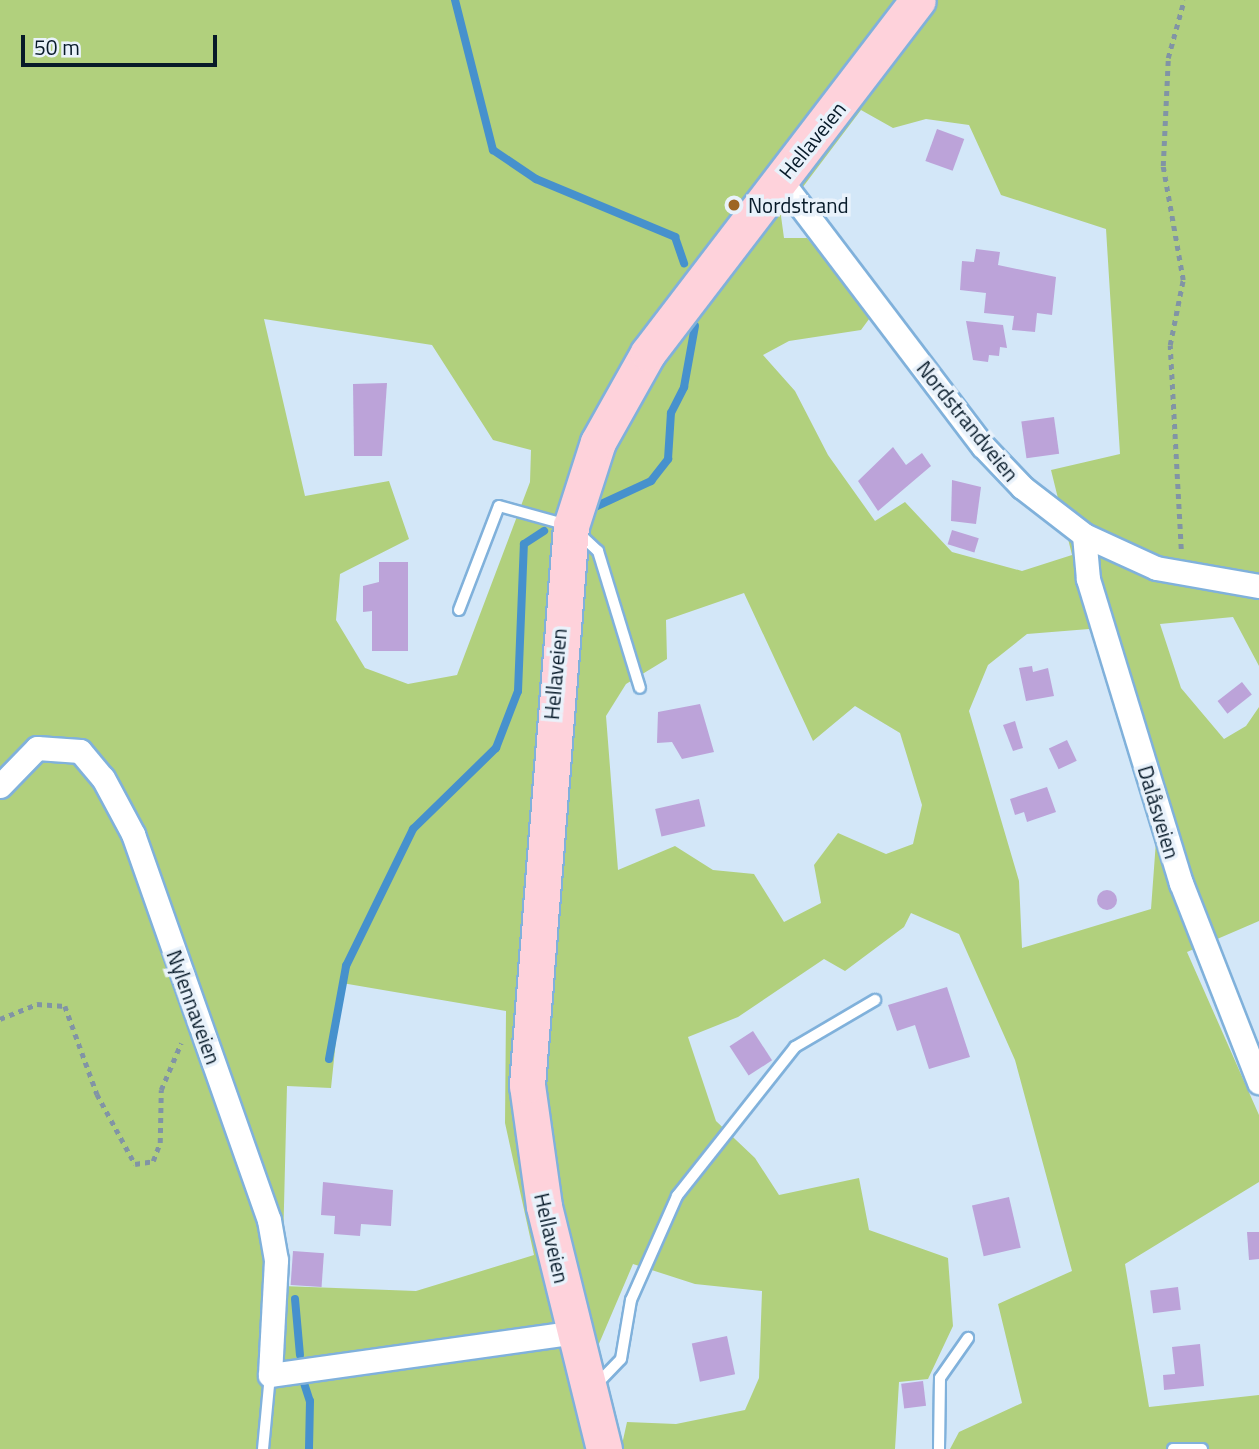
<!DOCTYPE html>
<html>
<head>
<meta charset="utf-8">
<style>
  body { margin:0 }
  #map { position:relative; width:1259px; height:1449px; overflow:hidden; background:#d3e7f8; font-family:"Titillium Web",sans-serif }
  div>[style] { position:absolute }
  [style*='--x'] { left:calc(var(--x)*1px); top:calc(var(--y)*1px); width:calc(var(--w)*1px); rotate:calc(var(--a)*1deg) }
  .green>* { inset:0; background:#b1d07d }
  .stream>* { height:8px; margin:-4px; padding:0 4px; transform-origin:4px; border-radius:4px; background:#4691cd }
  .building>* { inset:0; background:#bca3d9; transform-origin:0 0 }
  .round { border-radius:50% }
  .path>* { height:4.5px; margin-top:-2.25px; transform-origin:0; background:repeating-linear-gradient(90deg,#8194a5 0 5px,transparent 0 10px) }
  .roads { filter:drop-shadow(2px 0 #80b1db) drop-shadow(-2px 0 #80b1db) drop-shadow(0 2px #80b1db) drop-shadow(0 -2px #80b1db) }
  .lane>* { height:10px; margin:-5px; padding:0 5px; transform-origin:5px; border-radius:5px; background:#fff }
  .street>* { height:23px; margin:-11.5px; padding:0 11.5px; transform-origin:11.5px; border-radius:11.5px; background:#fff }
  .primary>* { height:35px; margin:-17.5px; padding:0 17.5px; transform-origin:17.5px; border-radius:17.5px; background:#fed2db }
  .dots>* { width:19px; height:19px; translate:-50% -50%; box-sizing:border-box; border:4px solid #e9f2fb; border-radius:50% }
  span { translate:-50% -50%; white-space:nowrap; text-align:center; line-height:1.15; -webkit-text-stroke:7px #e9f2fb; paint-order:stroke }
  .street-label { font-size:21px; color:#071a29 }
  .poi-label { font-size:21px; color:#071a29 }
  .left { translate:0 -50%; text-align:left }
  .scale { position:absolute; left:21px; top:35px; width:196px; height:32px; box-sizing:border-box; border:4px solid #071a29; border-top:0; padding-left:9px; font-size:21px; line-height:24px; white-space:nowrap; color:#071a29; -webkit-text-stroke:5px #e9f2fb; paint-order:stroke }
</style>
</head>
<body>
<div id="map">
  <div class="green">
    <i style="clip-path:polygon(evenodd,0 0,1259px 0,1259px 666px,1233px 617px,1160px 624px,1181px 688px,1224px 739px,1246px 726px,1259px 707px,1259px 921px,1187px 952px,1259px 1115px,1259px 1182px,1125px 1264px,1149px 1407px,1259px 1395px,1259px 1449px,950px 1449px,959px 1432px,1022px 1403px,998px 1304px,1072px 1271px,1015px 1060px,959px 934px,911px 913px,904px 927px,845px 971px,824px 959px,738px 1017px,688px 1037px,716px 1121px,755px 1158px,779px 1195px,859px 1178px,869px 1230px,948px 1258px,953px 1326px,928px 1379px,899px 1382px,895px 1449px,621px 1449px,627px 1422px,676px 1424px,745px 1410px,759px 1378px,762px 1291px,695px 1284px,633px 1264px,598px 1346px,618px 1449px,0 1449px,0 0,861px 110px,893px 128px,926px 119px,969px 125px,1001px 195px,1106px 229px,1120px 454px,1051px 470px,1072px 555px,1022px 571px,952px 552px,905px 502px,875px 521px,828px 455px,795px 391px,763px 355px,789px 341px,861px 330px,872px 315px,807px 238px,784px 238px,781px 216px,861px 110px,0 0,264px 319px,432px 345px,493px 440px,531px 450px,530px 482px,457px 675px,408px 684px,365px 668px,336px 620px,340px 574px,409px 539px,389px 481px,305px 496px,264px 319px,0 0,744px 593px,813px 741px,855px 706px,900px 733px,922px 805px,913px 844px,886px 854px,838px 833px,814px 865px,821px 903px,784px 922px,754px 874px,713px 870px,675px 846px,618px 870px,606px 716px,626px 684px,667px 659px,666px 620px,744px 593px,0 0,1114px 627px,1173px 831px,1156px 841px,1151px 909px,1022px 948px,1019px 881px,969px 711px,988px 665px,1027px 634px,1114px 627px,0 0,342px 983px,506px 1011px,505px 1123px,534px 1255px,416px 1291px,282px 1286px,287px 1086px,331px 1088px,342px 983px)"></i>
  </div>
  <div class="stream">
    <i style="--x:455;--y:0;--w:155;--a:75.8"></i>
    <i style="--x:493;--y:150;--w:52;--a:34"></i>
    <i style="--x:536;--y:179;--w:151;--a:22.6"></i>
    <i style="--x:675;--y:237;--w:28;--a:71"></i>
    <i style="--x:597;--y:506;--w:60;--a:-24.8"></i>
    <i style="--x:651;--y:481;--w:28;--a:-52"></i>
    <i style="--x:668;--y:459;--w:46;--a:-86.3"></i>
    <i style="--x:671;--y:413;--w:29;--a:-63"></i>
    <i style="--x:684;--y:387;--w:62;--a:-79.8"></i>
    <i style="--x:329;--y:1059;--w:95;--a:-79.6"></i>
    <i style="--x:346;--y:966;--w:153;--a:-63.9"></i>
    <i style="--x:413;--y:829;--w:116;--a:-44.3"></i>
    <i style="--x:496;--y:748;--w:61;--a:-68.9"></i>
    <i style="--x:518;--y:691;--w:147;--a:-87.7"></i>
    <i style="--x:524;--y:544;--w:24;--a:-33"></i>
    <i style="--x:295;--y:1299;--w:56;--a:84.9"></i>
    <i style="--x:303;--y:1380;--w:22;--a:72"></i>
    <i style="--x:310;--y:1401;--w:48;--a:91.2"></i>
  </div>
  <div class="building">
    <i style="left:937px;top:129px;width:29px;height:34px;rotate:20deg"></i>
    <i style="clip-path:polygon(976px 249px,1000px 252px,998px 265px,1056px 277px,1052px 315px,1037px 313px,1035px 332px,1012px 330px,1014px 316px,984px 313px,986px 293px,960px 290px,962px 261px,974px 262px)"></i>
    <i style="clip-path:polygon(966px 321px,1003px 325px,1007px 348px,1000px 347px,999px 356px,989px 355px,988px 362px,973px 360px)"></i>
    <i style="clip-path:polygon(387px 383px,382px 456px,354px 456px,353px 384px)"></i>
    <i style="left:1054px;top:417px;width:37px;height:33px;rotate:82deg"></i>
    <i style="clip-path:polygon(893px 447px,906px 465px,922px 453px,931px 466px,878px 511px,858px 481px)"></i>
    <i style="clip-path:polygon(952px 480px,981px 487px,976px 524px,951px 521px)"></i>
    <i style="left:952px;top:530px;width:28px;height:15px;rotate:17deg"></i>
    <i style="clip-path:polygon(379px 562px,408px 562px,408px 651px,372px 651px,372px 611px,363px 612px,363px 586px,379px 582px)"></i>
    <i style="clip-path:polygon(1032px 666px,1033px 672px,1048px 668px,1054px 696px,1026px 701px,1019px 668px)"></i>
    <i style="left:1242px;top:682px;width:16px;height:31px;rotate:52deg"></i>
    <i style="clip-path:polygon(700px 704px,714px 752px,682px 759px,672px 742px,657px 743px,658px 712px)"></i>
    <i style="clip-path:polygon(1015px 721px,1023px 748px,1013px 751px,1003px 725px)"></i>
    <i style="left:1067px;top:740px;width:23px;height:20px;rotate:65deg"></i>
    <i style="clip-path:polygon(1047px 787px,1056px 812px,1027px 822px,1024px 812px,1015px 815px,1010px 799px)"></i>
    <i style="left:699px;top:799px;width:28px;height:45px;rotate:77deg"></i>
    <i class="round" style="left:1097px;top:890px;width:20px;height:20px"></i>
    <i style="clip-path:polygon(947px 987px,970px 1057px,929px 1069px,915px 1025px,897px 1031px,888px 1005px)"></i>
    <i style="left:753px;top:1031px;width:35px;height:28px;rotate:57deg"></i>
    <i style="clip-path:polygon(323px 1182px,393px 1190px,391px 1226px,361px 1224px,360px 1236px,334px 1234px,335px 1216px,321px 1215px)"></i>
    <i style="left:1009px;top:1197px;width:52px;height:38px;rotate:77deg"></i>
    <i style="clip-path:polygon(1247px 1232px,1259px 1232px,1259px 1259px,1249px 1260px)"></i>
    <i style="left:293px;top:1251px;width:31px;height:34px;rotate:4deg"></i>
    <i style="left:1178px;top:1287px;width:23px;height:28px;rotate:83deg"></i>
    <i style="left:727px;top:1336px;width:39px;height:36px;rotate:78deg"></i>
    <i style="clip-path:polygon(1200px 1344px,1204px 1386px,1164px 1390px,1163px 1375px,1175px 1374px,1172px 1347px)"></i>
    <i style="left:923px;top:1381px;width:25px;height:22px;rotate:83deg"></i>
  </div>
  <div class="path">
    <i style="--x:1181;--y:549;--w:204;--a:-93.1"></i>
    <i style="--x:1170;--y:345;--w:66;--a:-78.7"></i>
    <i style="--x:1183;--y:280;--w:116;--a:-100"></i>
    <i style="--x:1163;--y:166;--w:108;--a:-87.3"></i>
    <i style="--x:1168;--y:58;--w:60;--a:-74.6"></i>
    <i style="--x:0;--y:1019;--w:40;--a:-22"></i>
    <i style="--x:37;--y:1004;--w:28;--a:4"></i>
    <i style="--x:65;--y:1006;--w:94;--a:70"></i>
    <i style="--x:97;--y:1094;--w:80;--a:61.5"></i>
    <i style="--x:135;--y:1164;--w:18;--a:-9"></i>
    <i style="--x:153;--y:1161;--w:19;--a:-69"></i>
    <i style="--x:160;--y:1143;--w:53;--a:-88.9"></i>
    <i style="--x:161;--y:1090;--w:51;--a:-66.9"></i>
  </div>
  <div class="roads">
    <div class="lane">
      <i style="--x:459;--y:610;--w:111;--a:-69"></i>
      <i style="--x:499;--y:506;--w:75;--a:15.5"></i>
      <i style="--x:571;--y:526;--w:37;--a:43"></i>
      <i style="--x:598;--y:551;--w:143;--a:73"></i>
      <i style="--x:595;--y:1386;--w:37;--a:-46"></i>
      <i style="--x:621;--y:1359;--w:60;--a:-80.4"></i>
      <i style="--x:631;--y:1300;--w:114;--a:-66.1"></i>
      <i style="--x:677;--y:1196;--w:190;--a:-51.6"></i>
      <i style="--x:795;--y:1047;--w:93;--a:-30.4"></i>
      <i style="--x:263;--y:1449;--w:74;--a:-84.6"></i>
      <i style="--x:939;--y:1449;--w:71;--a:-89.2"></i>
      <i style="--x:940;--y:1378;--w:49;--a:-55"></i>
      <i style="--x:1173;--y:1449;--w:29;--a:0"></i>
    </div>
    <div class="street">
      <i style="--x:780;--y:179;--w:335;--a:52.8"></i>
      <i style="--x:983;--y:446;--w:57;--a:46.4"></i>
      <i style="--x:1022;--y:487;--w:78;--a:37.7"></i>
      <i style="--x:1084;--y:535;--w:79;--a:24.6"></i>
      <i style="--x:1156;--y:568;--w:105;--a:9.9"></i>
      <i style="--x:1084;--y:535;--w:44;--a:84.8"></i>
      <i style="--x:1088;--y:579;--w:318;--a:73"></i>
      <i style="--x:1181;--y:883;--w:214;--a:68.6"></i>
      <i style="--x:0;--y:786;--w:53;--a:-45.8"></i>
      <i style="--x:37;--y:748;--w:43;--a:4"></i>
      <i style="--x:80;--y:751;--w:35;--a:50"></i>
      <i style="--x:103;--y:778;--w:64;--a:61.8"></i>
      <i style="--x:133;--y:834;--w:409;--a:70.6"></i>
      <i style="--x:269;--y:1220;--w:41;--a:80.1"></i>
      <i style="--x:276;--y:1260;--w:115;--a:93"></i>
      <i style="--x:270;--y:1375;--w:308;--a:-8"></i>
    </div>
    <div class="primary">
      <i style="--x:604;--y:1449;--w:250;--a:-103.9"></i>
      <i style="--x:544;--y:1206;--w:122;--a:-98"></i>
      <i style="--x:527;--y:1085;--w:561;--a:-85.5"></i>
      <i style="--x:571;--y:526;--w:88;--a:-72.2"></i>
      <i style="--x:598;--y:442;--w:102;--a:-60.7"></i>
      <i style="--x:648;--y:353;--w:444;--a:-52.6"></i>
    </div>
  </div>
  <div class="dots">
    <i style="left:734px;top:205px;background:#9e6522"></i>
  </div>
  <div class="street-label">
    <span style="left:812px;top:140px;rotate:-51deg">Hellaveien</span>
    <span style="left:968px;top:421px;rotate:51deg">Nordstrandveien</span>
    <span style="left:555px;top:674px;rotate:-85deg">Hellaveien</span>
    <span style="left:1159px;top:812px;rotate:73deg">Dalåsveien</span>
    <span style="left:194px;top:1007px;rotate:70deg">Nylennaveien</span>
    <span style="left:552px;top:1238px;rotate:77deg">Hellaveien</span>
  </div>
  <div class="poi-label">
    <span class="left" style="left:748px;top:205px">Nordstrand</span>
  </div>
  <div class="scale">50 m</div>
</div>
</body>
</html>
